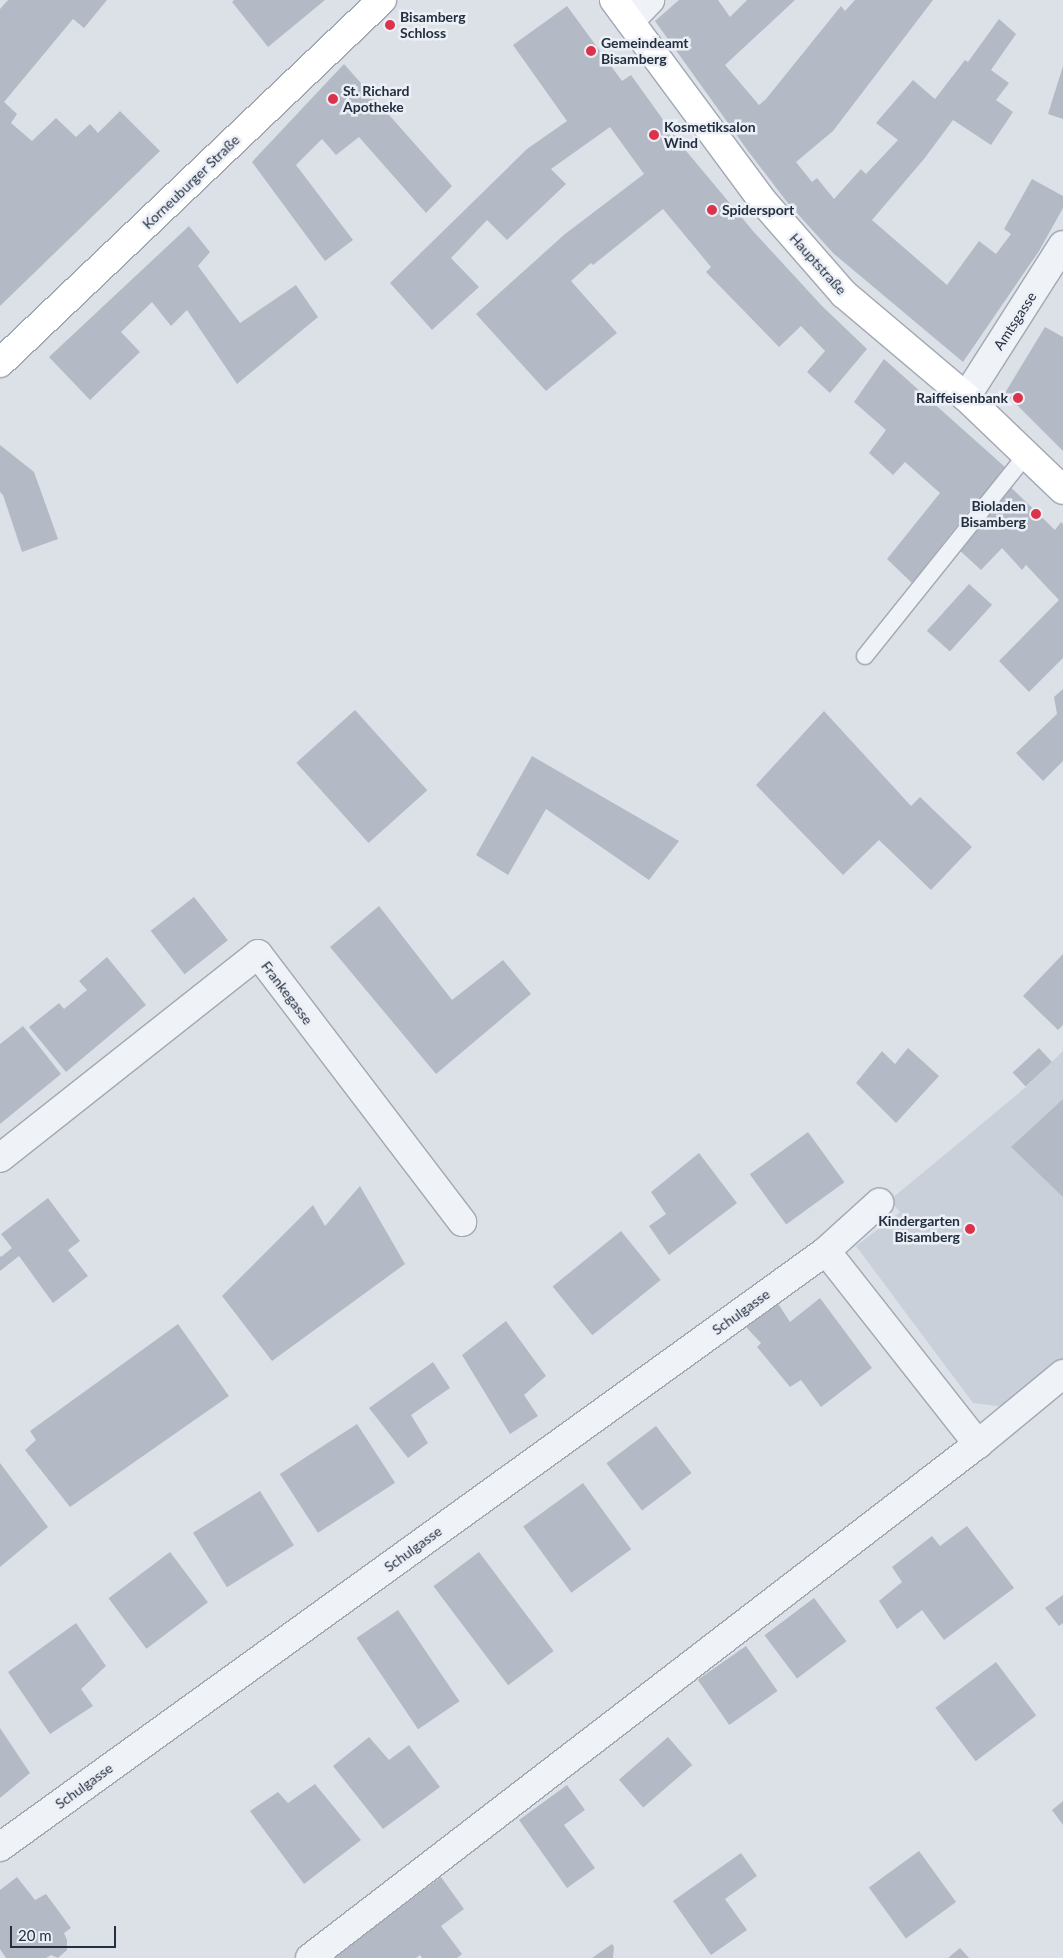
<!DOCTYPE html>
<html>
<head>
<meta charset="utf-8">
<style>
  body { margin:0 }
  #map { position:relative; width:1063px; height:1958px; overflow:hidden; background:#dce1e8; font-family:Lato,sans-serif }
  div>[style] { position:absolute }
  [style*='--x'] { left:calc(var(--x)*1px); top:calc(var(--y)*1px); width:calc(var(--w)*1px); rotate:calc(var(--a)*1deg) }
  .built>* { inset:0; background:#cad0da }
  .building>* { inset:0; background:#b3bac5; transform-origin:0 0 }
  .roads { filter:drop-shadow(1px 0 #a1a8b2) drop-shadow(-1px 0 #a1a8b2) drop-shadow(0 1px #a1a8b2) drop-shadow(0 -1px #a1a8b2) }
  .lane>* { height:16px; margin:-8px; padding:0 8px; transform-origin:8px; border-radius:8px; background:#eff2f6 }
  .street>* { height:28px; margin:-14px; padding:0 14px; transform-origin:14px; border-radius:14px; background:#eff2f6 }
  .secondary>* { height:28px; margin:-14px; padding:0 14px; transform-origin:14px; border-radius:14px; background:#fff }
  .dots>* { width:14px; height:14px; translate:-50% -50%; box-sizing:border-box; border:2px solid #ecf0f6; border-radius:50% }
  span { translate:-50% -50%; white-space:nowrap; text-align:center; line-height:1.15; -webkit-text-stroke:5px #ecf0f6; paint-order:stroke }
  .poi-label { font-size:14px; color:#242f40; font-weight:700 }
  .left { translate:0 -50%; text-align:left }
  .right { translate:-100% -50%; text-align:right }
  .street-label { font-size:14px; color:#242f40 }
  .scale { position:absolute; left:10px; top:1926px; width:106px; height:22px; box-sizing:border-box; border:2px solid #242f40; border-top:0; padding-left:6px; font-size:15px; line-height:18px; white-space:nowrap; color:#242f40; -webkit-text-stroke:4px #ecf0f6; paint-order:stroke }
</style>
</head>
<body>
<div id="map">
  <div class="built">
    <i style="clip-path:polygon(1063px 1051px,1063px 1362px,1005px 1407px,973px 1403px,856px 1246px,900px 1212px,890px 1200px,1026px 1087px)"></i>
  </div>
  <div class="building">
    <i style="clip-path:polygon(8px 0,107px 0,84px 28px,73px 19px,4px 102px,17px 114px,11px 123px,32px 141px,56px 118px,76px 137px,90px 124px,98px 133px,120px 111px,160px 151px,0 306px,0 9px)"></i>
    <i style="clip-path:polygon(234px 0,325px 0,268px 47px,232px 2px)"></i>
    <i style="clip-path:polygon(679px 0,718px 0,730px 17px,747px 0,795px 0,725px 65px,759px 105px,766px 99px,841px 6px,845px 11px,855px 0,933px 0,833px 131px,796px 162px,812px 182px,817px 178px,834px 199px,861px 169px,866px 174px,898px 140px,876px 123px,913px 80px,935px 99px,965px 60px,968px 62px,999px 19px,1016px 34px,991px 70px,1009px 83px,996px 100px,1013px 112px,991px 145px,953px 120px,924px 159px,872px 220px,947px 285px,979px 241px,996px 254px,1011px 234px,1004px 229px,1032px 179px,1063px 196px,1063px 208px,1039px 251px,963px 362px,833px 253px,787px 202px,748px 151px,655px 21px)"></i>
    <i style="clip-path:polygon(567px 6px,622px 81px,631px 75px,682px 146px,753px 231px,822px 306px,867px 349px,830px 393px,807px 372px,825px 351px,801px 326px,779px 347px,706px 272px,711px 267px,663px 209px,593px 265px,591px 263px,571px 281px,617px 333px,546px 391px,476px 314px,565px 234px,644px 174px,610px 127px,551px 169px,566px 184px,507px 240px,487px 220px,451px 258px,479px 287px,432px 330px,390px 283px,527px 149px,567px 121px,513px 45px)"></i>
    <i style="clip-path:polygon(344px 64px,452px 186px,426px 213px,359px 137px,336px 155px,322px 139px,296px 165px,353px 240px,325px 261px,252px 162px)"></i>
    <i style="clip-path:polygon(1063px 66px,1063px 119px,1048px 114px)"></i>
    <i style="clip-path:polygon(189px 226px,210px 252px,198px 266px,240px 323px,296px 285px,318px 317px,237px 384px,187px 310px,171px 326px,152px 302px,121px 332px,140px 352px,90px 400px,49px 357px)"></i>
    <i style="clip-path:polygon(1045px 327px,1063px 337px,1063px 451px,1005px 393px)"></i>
    <i style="clip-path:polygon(884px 359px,1005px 467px,998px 475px,1055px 530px,1061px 522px,1063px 524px,1063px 658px,1029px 692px,999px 661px,1059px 600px,1026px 565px,1022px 570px,1002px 548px,981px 570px,957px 548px,982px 517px,972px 507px,912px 583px,887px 559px,940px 493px,905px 462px,893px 475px,869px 453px,886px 430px,854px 402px)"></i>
    <i style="clip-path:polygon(0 445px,34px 472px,58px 539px,22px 552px,3px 495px,0 492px)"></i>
    <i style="left:969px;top:584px;width:31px;height:63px;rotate:42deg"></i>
    <i style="clip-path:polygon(1063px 689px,1063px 761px,1043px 781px,1016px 753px,1057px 714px,1054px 697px)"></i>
    <i style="left:355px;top:710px;width:108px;height:79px;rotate:48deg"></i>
    <i style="clip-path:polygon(824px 711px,911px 806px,920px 797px,972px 847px,931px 890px,879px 840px,843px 875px,756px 785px)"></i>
    <i style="clip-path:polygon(532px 756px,679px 841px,649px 880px,546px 809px,508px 875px,476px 855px)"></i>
    <i style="left:194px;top:897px;width:55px;height:55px;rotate:52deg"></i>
    <i style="clip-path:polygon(379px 906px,452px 1000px,503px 960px,531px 994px,436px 1074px,330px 947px)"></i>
    <i style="clip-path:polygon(1063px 954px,1063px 1025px,1058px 1030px,1023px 996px)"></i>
    <i style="clip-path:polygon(107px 957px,146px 1005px,66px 1072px,29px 1027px,59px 1003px,64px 1009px,87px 990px,79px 981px)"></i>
    <i style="clip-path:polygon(23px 1026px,61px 1074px,0 1124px,0 1044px)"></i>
    <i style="clip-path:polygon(908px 1048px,939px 1076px,896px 1123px,856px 1083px,882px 1051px,895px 1064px)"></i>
    <i style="left:1039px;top:1048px;width:19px;height:36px;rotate:47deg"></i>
    <i style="clip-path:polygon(1063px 1099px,1063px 1197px,1011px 1147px)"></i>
    <i style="left:808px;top:1132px;width:62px;height:72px;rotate:54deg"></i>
    <i style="clip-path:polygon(699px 1153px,737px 1203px,669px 1255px,649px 1226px,666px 1214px,651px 1192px)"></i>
    <i style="clip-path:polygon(360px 1186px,405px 1264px,272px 1361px,222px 1296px,313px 1205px,325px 1226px)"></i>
    <i style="clip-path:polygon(48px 1198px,80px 1241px,68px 1250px,88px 1276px,53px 1303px,19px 1256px,0 1271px,0 1255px,1px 1257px,12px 1248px,1px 1234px)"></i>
    <i style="left:621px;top:1231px;width:63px;height:88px;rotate:51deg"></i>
    <i style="clip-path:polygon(820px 1298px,872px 1368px,821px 1407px,801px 1380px,790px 1387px,757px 1347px,761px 1343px,745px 1326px,777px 1302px,790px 1322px)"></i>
    <i style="clip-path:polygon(506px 1321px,546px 1376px,524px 1395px,538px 1416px,510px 1434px,462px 1355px)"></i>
    <i style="clip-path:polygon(178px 1324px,229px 1396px,70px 1507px,25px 1450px,36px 1440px,30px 1431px)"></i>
    <i style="clip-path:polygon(433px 1362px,450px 1388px,411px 1415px,428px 1443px,408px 1458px,369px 1408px)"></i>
    <i style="left:357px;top:1424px;width:70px;height:92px;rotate:57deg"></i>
    <i style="left:656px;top:1426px;width:59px;height:62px;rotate:53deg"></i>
    <i style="clip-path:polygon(0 1463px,48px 1527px,0 1567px)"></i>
    <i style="left:583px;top:1483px;width:82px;height:74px;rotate:54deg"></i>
    <i style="left:260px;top:1491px;width:64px;height:79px;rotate:58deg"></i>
    <i style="clip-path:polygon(967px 1526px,1014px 1588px,944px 1640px,922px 1610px,897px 1629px,879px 1601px,902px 1582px,892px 1567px,932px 1536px,940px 1546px)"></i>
    <i style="left:170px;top:1552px;width:63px;height:77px;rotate:53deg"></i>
    <i style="left:479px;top:1552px;width:124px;height:57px;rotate:53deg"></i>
    <i style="clip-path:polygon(1063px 1595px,1063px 1623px,1059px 1626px,1045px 1608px)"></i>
    <i style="left:814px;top:1598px;width:54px;height:62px;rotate:53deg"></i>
    <i style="left:398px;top:1610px;width:110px;height:50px;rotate:56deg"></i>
    <i style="clip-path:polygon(76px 1623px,106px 1666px,81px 1689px,93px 1706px,50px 1734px,8px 1672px)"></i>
    <i style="left:746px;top:1646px;width:55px;height:59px;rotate:55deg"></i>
    <i style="left:996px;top:1662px;width:67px;height:76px;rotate:53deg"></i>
    <i style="clip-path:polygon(0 1728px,30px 1773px,0 1798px)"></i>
    <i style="clip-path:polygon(369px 1737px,389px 1760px,409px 1745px,440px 1787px,383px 1829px,333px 1766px)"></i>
    <i style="left:668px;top:1737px;width:37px;height:65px;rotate:49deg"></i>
    <i style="clip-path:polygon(315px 1784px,361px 1840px,304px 1884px,250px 1811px,278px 1792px,288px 1803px)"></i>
    <i style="clip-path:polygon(567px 1785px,585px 1810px,564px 1825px,595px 1868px,567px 1888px,519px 1820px)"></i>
    <i style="clip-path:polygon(1063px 1801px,1063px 1825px,1052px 1810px)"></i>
    <i style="left:919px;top:1851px;width:63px;height:62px;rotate:54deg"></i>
    <i style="clip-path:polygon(741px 1853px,757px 1876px,725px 1899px,747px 1930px,711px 1955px,673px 1901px)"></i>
    <i style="clip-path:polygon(17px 1877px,35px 1900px,46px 1894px,71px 1928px,64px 1933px,67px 1940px,67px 1950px,58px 1958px,51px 1955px,46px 1958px,6px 1958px,0 1949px,0 1890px)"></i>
    <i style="clip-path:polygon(441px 1877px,464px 1909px,441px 1926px,462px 1954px,457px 1958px,422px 1958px,420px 1955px,416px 1958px,332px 1958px)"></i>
    <i style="clip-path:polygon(612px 1944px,614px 1947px,613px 1958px,592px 1958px)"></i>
    <i style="clip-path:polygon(960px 1948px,969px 1958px,948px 1958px)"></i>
  </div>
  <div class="roads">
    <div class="lane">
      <i style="--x:865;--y:656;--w:258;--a:-51.3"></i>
    </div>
    <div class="street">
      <i style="--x:630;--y:21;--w:29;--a:-46"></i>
      <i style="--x:966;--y:397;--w:180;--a:-57.5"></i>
      <i style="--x:0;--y:1158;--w:329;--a:-38.3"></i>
      <i style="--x:258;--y:954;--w:337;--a:52.7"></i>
      <i style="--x:826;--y:1251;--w:72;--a:-42.2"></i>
      <i style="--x:0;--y:1847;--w:1019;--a:-35.81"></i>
      <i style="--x:826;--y:1251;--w:246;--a:51.8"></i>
      <i style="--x:310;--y:1958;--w:843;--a:-37.58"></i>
      <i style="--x:978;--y:1444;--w:110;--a:-39.5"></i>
    </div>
    <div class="secondary">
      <i style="--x:614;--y:0;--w:247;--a:53.5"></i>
      <i style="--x:761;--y:199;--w:126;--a:48.9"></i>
      <i style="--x:844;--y:294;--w:160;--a:40.2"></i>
      <i style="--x:966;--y:397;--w:134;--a:43.8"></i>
      <i style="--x:0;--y:363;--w:527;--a:-43.54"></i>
    </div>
  </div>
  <div class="dots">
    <i style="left:390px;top:25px;background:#dc334d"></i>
    <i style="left:591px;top:51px;background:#dc334d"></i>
    <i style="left:333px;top:99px;background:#dc334d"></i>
    <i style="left:654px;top:135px;background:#dc334d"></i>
    <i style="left:712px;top:210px;background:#dc334d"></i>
    <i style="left:1018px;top:398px;background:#dc334d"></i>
    <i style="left:1036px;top:514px;background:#dc334d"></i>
    <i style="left:970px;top:1229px;background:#dc334d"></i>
  </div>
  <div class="poi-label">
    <span class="left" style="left:400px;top:25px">Bisamberg<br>Schloss</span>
    <span class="left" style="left:601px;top:51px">Gemeindeamt<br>Bisamberg</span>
    <span class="left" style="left:343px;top:99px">St. Richard<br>Apotheke</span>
    <span class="left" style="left:664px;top:135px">Kosmetiksalon<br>Wind</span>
    <span class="left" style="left:722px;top:210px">Spidersport</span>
    <span class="right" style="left:1008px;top:398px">Raiffeisenbank</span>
    <span class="right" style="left:1026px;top:514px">Bioladen<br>Bisamberg</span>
    <span class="right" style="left:960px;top:1229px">Kindergarten<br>Bisamberg</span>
  </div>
  <div class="street-label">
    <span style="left:191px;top:182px;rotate:-44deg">Korneuburger Straße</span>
    <span style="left:818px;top:264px;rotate:48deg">Hauptstraße</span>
    <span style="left:1015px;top:321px;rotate:-57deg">Amtsgasse</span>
    <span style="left:287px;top:993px;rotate:53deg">Frankegasse</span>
    <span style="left:741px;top:1312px;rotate:-36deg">Schulgasse</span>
    <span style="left:413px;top:1549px;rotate:-36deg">Schulgasse</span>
    <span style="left:84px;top:1786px;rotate:-36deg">Schulgasse</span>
  </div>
  <div class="scale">20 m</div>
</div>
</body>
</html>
